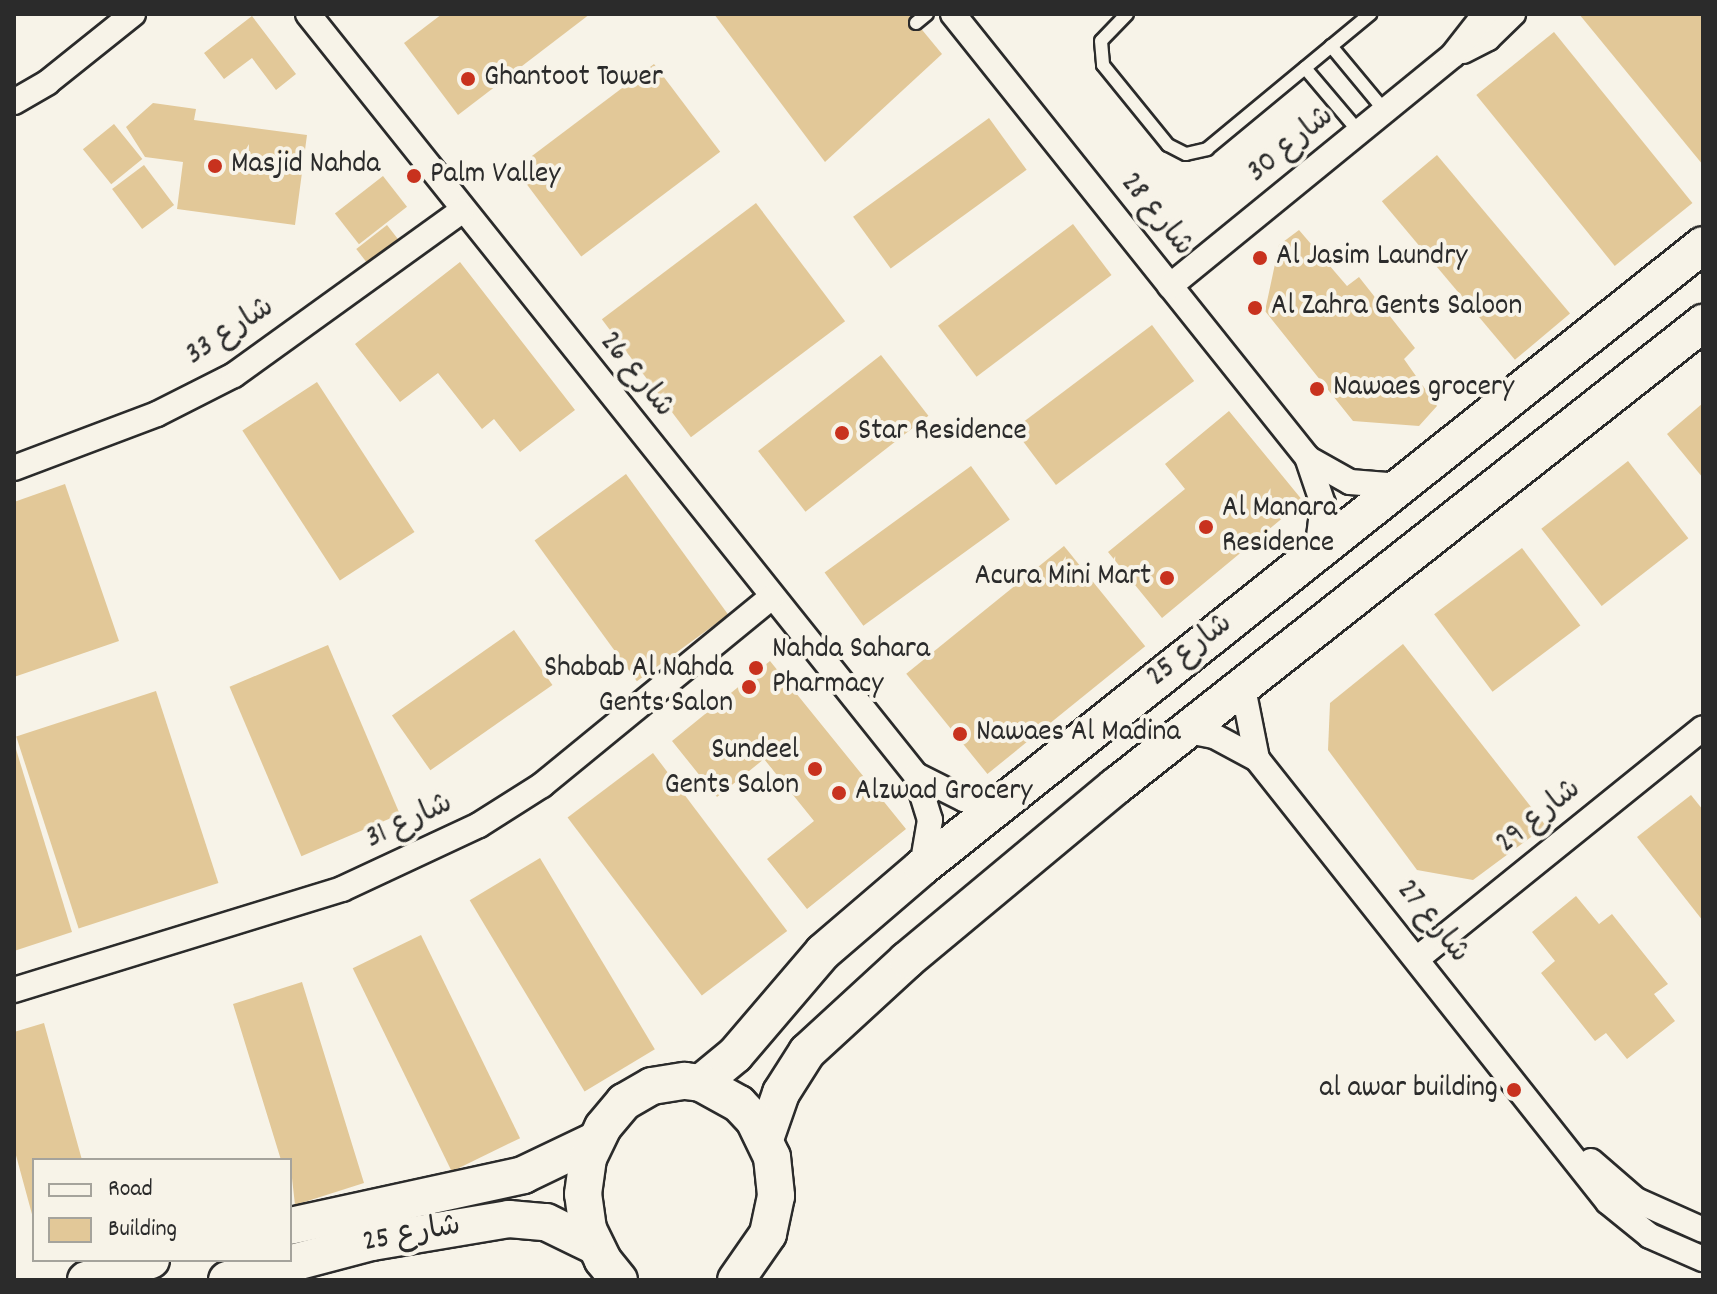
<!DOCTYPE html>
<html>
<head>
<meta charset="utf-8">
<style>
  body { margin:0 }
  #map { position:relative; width:1717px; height:1294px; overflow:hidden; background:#f7f3e8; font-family:Dekko,"Playpen Sans Arabic",sans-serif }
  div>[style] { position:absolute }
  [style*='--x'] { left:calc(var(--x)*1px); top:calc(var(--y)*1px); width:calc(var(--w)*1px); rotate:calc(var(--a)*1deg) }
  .building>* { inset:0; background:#e2c898; transform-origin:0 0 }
  .roads { filter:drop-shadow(2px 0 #2b2b2b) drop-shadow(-2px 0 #2b2b2b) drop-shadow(0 2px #2b2b2b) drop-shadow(0 -2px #2b2b2b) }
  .lane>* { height:12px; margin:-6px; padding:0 6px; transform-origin:6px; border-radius:6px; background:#f7f3e8 }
  .street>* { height:24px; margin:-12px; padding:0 12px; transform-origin:12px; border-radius:12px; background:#f7f3e8 }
  .secondary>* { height:36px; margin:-18px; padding:0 18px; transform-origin:18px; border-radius:18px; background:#f7f3e8 }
  .dots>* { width:22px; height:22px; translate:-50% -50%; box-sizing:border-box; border:4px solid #f7f3e8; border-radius:50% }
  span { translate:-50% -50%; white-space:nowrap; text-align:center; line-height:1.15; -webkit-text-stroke:8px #f7f3e8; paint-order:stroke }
  .poi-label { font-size:30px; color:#2b2b2b }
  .left { translate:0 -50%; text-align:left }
  .right { translate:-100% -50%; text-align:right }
  .street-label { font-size:30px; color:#2b2b2b }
  .frame { position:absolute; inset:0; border:16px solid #2b2b2b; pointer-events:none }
  .legend { position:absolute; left:32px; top:1158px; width:260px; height:104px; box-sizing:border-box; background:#f7f3e8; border:2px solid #a5a39c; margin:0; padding:10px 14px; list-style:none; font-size:24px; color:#2b2b2b }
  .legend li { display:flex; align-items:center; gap:16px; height:40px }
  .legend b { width:40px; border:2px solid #a5a39c }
</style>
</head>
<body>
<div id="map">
  <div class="building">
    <i style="clip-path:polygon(442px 14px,590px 14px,458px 115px,404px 43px)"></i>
    <i style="clip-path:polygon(714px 14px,909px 14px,942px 54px,825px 162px)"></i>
    <i style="clip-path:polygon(1579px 14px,1703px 14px,1703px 165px)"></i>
    <i style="clip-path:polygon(252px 16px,296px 74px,276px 90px,252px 58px,224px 79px,204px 53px)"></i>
    <i style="left:1554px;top:32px;width:220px;height:100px;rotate:51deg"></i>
    <i style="left:654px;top:64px;width:110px;height:174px;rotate:53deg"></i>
    <i style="clip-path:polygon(153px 103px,196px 109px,194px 120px,307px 135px,295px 225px,177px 209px,183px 162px,145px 157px,126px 127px)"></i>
    <i style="left:989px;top:118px;width:64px;height:168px;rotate:54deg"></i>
    <i style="left:114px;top:124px;width:45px;height:40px;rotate:51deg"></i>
    <i style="left:1437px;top:155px;width:207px;height:72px;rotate:50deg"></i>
    <i style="left:144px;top:165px;width:50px;height:40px;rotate:53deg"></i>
    <i style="left:383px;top:176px;width:39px;height:61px;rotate:52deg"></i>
    <i style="left:756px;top:203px;width:148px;height:193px;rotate:53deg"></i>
    <i style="left:1073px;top:224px;width:64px;height:169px;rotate:53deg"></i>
    <i style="left:387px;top:225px;width:18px;height:39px;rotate:52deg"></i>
    <i style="clip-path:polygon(1299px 230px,1347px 286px,1359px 277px,1415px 348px,1404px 359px,1437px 406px,1419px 426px,1353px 421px,1265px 311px,1279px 245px)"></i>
    <i style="clip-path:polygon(460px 262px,575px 410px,520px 452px,494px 419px,482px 429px,438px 373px,400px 402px,355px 344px)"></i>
    <i style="left:1152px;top:325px;width:70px;height:173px;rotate:53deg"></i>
    <i style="left:881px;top:355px;width:77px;height:156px;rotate:52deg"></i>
    <i style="left:317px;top:382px;width:179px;height:89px;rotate:57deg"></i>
    <i style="clip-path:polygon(1703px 403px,1703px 478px,1667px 434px)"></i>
    <i style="clip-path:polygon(1229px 411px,1303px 501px,1162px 618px,1108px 552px,1185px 489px,1165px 464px)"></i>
    <i style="left:1628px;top:461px;width:98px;height:110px;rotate:52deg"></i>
    <i style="left:971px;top:466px;width:66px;height:181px;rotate:54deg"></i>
    <i style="left:626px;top:474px;width:174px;height:113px;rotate:54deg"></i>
    <i style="clip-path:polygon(65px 484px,119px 641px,14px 677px,14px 502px)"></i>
    <i style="left:1064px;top:546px;width:129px;height:203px;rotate:51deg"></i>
    <i style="left:1522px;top:548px;width:97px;height:110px;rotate:53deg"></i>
    <i style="left:514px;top:630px;width:67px;height:149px;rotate:55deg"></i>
    <i style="clip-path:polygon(1403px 644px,1546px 826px,1473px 880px,1417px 870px,1328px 750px,1330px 703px)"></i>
    <i style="left:328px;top:645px;width:184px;height:107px;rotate:67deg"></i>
    <i style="clip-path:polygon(770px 661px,906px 829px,807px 909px,767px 859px,814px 821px,764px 759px,717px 797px,672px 741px)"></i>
    <i style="left:156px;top:691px;width:202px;height:147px;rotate:72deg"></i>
    <i style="clip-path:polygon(15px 746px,72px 932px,14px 951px,14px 747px)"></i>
    <i style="left:653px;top:753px;width:223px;height:107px;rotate:53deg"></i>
    <i style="clip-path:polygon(1691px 795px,1703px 810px,1703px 921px,1637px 837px)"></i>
    <i style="left:540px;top:858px;width:223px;height:82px;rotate:59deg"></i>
    <i style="clip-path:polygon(1576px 896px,1599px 924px,1612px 914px,1668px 984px,1654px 994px,1675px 1021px,1627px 1059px,1606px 1033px,1595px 1041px,1541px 973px,1555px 961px,1532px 932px)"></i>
    <i style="left:421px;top:935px;width:226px;height:76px;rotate:64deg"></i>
    <i style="clip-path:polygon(302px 982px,364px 1183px,295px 1205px,290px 1160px,281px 1160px,233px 1004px)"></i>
    <i style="clip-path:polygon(44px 1023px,82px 1160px,34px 1160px,33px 1218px,14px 1148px,14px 1032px)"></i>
  </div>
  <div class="roads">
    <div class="lane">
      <i style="--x:1127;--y:14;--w:37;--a:134"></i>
      <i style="--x:1101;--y:41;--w:24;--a:85"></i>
      <i style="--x:1103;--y:65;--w:103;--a:50.9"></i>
      <i style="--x:1168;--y:145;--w:20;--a:27"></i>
      <i style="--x:1186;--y:154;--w:22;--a:-13"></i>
      <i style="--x:1207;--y:149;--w:212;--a:-39.6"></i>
      <i style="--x:916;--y:23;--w:14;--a:-39"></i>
      <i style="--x:1331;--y:46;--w:85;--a:50.3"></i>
      <i style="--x:1305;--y:68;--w:85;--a:49.8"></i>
    </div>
    <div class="street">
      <i style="--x:308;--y:14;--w:974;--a:51.38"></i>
      <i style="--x:916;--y:775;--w:47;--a:72.7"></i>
      <i style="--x:930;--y:820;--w:48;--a:99.7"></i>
      <i style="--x:953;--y:14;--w:567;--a:51.37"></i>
      <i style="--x:1307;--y:457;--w:50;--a:71.2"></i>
      <i style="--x:1323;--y:504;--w:49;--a:97"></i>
      <i style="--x:1463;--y:51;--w:28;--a:-27"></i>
      <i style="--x:1488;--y:38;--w:35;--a:-44"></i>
      <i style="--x:14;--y:102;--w:39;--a:-30"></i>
      <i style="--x:48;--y:82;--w:109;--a:-38.7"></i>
      <i style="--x:1170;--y:286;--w:365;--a:-39.2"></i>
      <i style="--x:1453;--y:55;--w:52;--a:-52"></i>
      <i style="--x:1309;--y:459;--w:47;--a:29.3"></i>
      <i style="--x:1350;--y:482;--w:50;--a:4.6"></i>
      <i style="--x:14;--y:468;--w:153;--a:-20.7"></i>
      <i style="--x:157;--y:414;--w:86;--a:-26.9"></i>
      <i style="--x:234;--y:375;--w:280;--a:-35.8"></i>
      <i style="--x:1243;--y:688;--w:72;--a:78.8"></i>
      <i style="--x:1188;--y:731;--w:26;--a:11"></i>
      <i style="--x:1214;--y:736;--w:49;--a:28.1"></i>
      <i style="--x:1257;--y:759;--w:565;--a:51.61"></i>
      <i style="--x:1608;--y:1202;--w:54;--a:39"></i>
      <i style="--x:1650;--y:1236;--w:58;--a:23.5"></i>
      <i style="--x:916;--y:775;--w:54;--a:26.6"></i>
      <i style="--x:964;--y:799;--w:36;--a:6"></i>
      <i style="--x:1418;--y:958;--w:366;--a:-38.9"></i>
      <i style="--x:14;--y:990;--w:343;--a:-17.1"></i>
      <i style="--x:342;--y:889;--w:151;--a:-25"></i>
      <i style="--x:479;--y:825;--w:75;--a:-32.4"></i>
      <i style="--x:542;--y:785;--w:297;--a:-39.3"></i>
      <i style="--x:1591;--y:1161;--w:60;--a:40.9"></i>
      <i style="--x:1636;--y:1200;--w:73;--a:24.1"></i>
    </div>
    <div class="secondary">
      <i style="--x:701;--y:1083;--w:44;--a:-39.5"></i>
      <i style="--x:735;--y:1055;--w:135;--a:-49.5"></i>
      <i style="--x:823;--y:952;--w:130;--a:-40.6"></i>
      <i style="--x:922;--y:867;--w:998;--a:-38.53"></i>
      <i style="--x:765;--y:1139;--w:49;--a:-70.8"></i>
      <i style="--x:781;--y:1093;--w:49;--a:-57.6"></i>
      <i style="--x:807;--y:1052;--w:136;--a:-42.6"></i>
      <i style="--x:907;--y:960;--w:272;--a:-39.8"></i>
      <i style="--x:1116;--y:786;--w:748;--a:-38.26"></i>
      <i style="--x:290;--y:1226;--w:239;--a:-12.3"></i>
      <i style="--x:523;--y:1175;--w:79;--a:-25.6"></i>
      <i style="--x:86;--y:1280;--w:68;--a:-17.1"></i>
      <i style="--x:227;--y:1280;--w:150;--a:-14.7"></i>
      <i style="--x:372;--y:1242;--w:139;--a:-9.5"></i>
      <i style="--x:509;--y:1219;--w:37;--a:5"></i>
      <i style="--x:546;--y:1222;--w:55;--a:26.1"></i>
      <i style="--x:619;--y:1280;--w:26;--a:-129"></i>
      <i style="--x:603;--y:1260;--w:34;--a:-116"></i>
      <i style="--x:588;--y:1229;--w:35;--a:-98"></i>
      <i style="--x:583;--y:1194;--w:36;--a:-82"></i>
      <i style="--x:588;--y:1158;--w:34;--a:-64"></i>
      <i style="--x:603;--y:1127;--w:33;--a:-50"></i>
      <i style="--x:624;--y:1102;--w:32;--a:-30"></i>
      <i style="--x:652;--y:1086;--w:33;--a:-9"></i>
      <i style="--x:685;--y:1081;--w:16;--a:7"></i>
      <i style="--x:701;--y:1083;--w:43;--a:28.9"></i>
      <i style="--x:739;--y:1104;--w:22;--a:47"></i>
      <i style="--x:754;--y:1120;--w:41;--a:64.1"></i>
      <i style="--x:772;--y:1157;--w:39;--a:84"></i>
      <i style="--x:776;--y:1196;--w:39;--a:102"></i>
      <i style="--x:768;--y:1234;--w:56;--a:124.8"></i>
    </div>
  </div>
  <div class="dots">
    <i style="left:468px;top:79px;background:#c8321e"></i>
    <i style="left:215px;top:166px;background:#c8321e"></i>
    <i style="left:414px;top:176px;background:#c8321e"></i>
    <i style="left:1260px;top:258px;background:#c8321e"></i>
    <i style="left:1255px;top:308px;background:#c8321e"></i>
    <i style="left:1317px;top:389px;background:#c8321e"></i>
    <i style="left:842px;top:433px;background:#c8321e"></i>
    <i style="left:1206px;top:527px;background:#c8321e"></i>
    <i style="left:1167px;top:578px;background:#c8321e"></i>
    <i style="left:756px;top:668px;background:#c8321e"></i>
    <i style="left:749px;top:687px;background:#c8321e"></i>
    <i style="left:960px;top:734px;background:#c8321e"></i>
    <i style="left:815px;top:769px;background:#c8321e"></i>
    <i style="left:839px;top:793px;background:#c8321e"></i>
    <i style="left:1514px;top:1090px;background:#c8321e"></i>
  </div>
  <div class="poi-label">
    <span class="left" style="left:484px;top:79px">Ghantoot Tower</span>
    <span class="left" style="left:231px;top:166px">Masjid Nahda</span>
    <span class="left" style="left:430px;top:176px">Palm Valley</span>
    <span class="left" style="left:1276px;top:258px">Al Jasim Laundry</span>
    <span class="left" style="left:1271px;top:308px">Al Zahra Gents Saloon</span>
    <span class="left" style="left:1333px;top:389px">Nawaes grocery</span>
    <span class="left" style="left:858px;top:433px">Star Residence</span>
    <span class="left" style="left:1222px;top:527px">Al Manara<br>Residence</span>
    <span class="right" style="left:1151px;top:578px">Acura Mini Mart</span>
    <span class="left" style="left:772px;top:668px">Nahda Sahara<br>Pharmacy</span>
    <span class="right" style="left:733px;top:687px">Shabab Al Nahda<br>Gents Salon</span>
    <span class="left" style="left:976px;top:734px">Nawaes Al Madina</span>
    <span class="right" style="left:799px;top:769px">Sundeel<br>Gents Salon</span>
    <span class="left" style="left:855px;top:793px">Alzwad Grocery</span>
    <span class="right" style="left:1498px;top:1090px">al awar building</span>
  </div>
  <div class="street-label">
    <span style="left:1292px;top:146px;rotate:-39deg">شارع 30</span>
    <span style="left:1155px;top:216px;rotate:51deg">شارع 28</span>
    <span style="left:231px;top:333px;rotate:-33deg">شارع 33</span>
    <span style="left:635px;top:376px;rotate:51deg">شارع 26</span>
    <span style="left:1191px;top:652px;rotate:-38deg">شارع 25</span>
    <span style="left:1540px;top:818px;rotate:-39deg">شارع 29</span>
    <span style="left:410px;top:823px;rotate:-25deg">شارع 31</span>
    <span style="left:1431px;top:923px;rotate:51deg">شارع 27</span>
    <span style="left:412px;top:1236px;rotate:-10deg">شارع 25</span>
  </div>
  <div class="frame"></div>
  <ul class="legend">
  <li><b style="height:10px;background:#f7f3e8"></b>Road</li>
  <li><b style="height:22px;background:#e2c898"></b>Building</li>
  </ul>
</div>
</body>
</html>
